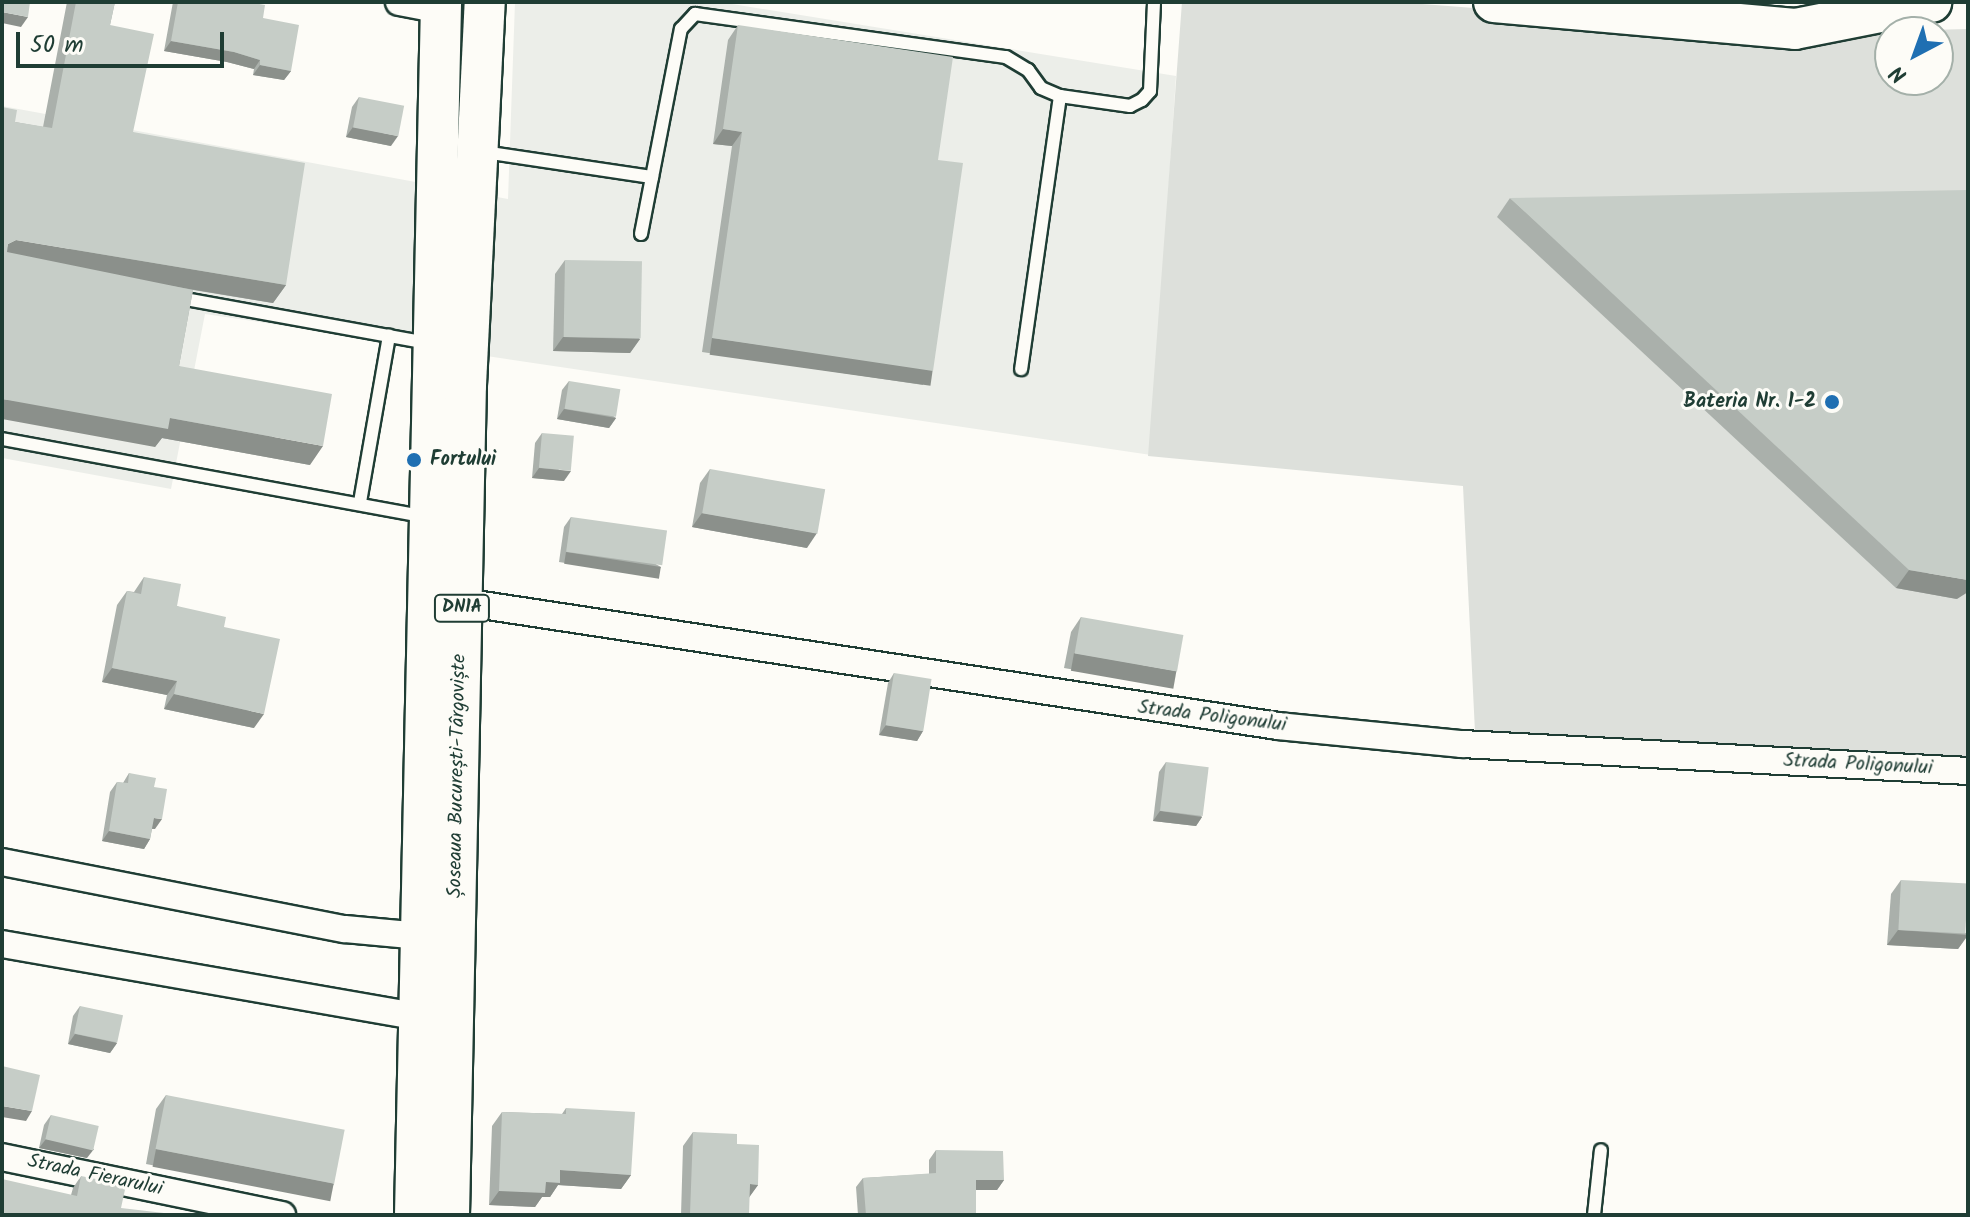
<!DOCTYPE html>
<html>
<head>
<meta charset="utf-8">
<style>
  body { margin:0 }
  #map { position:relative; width:1970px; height:1217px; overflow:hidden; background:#fdfcf7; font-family:Kalam,sans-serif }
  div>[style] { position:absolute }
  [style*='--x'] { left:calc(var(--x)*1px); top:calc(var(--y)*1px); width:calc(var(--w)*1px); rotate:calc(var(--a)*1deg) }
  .built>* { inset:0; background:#eceee9 }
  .green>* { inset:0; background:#dde0db }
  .roads { filter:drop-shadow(2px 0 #1f3d34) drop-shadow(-2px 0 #1f3d34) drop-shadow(0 2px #1f3d34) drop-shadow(0 -2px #1f3d34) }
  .service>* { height:12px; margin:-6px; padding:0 6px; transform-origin:6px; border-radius:6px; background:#fdfcf7 }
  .minor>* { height:26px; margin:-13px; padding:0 13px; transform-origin:13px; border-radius:13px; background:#fdfcf7 }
  .primary>* { height:40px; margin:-20px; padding:0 20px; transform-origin:20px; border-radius:20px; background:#fdfcf7 }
  .wall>* { inset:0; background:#aab0ab }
  .shaded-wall>* { inset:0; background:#8b908b; transform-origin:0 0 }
  .building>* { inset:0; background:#c6cdc7; transform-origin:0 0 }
  .dots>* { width:22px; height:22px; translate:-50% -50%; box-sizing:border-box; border:4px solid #fdfcf7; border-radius:50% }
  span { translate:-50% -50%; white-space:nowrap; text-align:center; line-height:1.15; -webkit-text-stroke:6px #fdfcf7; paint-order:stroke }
  .shield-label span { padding:2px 6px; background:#fdfcf7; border:2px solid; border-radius:6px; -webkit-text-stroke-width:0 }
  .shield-label { font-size:18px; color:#1f3d34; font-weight:700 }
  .poi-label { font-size:20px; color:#1f3d34; font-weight:700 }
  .right { translate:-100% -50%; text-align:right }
  .left { translate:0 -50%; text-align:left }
  .street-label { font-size:20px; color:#1f3d34 }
  .frame { position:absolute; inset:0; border:4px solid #1f3d34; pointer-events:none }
  .north { position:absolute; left:1874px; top:16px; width:80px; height:80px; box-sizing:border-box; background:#fdfcf7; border:2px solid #a4b0a9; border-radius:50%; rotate:221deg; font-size:22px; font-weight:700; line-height:32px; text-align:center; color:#1f3d34 }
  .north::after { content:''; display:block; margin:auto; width:28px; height:36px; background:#1f6fb2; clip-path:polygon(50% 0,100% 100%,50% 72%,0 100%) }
  .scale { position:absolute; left:16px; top:32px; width:208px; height:36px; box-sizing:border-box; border:4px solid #1f3d34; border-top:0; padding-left:10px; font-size:24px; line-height:28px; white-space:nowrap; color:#1f3d34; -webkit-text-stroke:6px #fdfcf7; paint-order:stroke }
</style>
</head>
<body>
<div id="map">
  <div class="built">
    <i style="clip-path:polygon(515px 2px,720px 2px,1176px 76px,1151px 455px,205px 314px,171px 489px,2px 458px,2px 106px,508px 199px)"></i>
  </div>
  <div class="green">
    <i style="clip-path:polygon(evenodd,1182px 2px,1396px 2px,1803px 33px,1968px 29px,1968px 766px,1475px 732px,1463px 486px,1148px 456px,1182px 2px,1890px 32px,1938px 32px,1938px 80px,1890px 80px,1890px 32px)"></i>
  </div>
  <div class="roads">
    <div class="service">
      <i style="--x:1060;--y:96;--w:71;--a:8.1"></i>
      <i style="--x:1130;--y:106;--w:13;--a:-27"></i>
      <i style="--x:1142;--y:100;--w:12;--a:-48"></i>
      <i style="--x:1150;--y:91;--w:89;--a:-87.4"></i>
      <i style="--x:484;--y:152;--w:170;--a:8.5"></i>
      <i style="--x:641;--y:234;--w:209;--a:-79"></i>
      <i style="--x:681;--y:29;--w:21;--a:-47"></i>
      <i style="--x:695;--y:14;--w:314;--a:7.9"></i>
      <i style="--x:1006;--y:57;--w:26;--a:31"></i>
      <i style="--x:1028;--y:70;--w:22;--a:54"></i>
      <i style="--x:1041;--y:88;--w:21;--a:23"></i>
      <i style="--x:1060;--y:96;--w:276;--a:98.1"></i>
      <i style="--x:174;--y:297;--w:258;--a:10.3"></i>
      <i style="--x:2;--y:439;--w:428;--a:10.4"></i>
      <i style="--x:360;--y:502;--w:169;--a:-80.1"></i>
      <i style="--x:1594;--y:1215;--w:65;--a:-83.9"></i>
    </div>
    <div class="minor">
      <i style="--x:399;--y:2;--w:43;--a:10.8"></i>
      <i style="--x:462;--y:602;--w:825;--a:8.64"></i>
      <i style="--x:1278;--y:726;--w:185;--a:5.6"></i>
      <i style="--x:1462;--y:744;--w:507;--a:3.05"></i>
      <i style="--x:2;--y:862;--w:349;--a:11.1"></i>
      <i style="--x:345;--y:929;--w:76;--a:5.3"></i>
      <i style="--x:2;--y:944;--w:424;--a:9.9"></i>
      <i style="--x:2;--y:1157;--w:286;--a:11.7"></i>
    </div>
    <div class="primary">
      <i style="--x:1494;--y:2;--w:302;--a:5.1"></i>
      <i style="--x:1795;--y:29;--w:139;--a:-11.2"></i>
      <i style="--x:415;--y:1215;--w:1213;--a:-88.77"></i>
      <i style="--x:449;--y:1215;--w:830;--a:-88.83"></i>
      <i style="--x:466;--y:385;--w:383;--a:-87.2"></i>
    </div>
  </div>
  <div class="wall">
    <i style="clip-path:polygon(67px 2px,115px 2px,110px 25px,133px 132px,286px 285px,273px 303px,193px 290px,179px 366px,310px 465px,162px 438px,155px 447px,15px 122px,43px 127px)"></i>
    <i style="clip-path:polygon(173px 2px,248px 2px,263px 18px,291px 71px,284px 80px,253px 75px,254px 69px,227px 62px,164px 51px)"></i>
    <i style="clip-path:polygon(738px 25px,938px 160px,923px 385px,702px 352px,732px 146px,713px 144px,728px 40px)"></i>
    <i style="clip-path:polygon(359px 97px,391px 146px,346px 137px,352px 107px)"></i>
    <i style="clip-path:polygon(1510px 198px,1957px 599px,1896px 588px,1497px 217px)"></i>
    <i style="clip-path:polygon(565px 260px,640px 339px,630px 353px,553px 351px,555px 274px)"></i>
    <i style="clip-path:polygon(569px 381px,616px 418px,609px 428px,557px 419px,562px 390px)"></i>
    <i style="clip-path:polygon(542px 433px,564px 481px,532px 478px,535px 443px)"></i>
    <i style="clip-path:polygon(710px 469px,807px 548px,692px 527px,700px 483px)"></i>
    <i style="clip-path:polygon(571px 517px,661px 567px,654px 577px,559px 562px,564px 527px)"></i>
    <i style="clip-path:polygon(144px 577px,177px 606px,224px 627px,254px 728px,164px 709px,167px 695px,102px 682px,117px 605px,127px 591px,134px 592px)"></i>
    <i style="clip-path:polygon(1081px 617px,1166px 686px,1064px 668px,1071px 632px)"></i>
    <i style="clip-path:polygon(894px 673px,923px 731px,917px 741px,879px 735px,888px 683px)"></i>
    <i style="clip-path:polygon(1166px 762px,1202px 817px,1196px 826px,1153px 821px,1159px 772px)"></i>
    <i style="clip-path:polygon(129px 773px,154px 787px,155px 829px,152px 829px,150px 839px,144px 849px,102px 841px,110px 792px,117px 782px,123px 783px)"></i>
    <i style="clip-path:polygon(1901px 880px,1968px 935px,1958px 949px,1887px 945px,1891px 894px)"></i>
    <i style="clip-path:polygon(80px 1006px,117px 1043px,110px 1053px,68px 1044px,73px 1016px)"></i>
    <i style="clip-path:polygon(166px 1095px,334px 1184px,324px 1198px,146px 1164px,156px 1109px)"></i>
    <i style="clip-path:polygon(566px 1108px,631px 1175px,621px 1189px,558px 1185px,550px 1197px,542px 1197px,535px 1207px,489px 1205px,492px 1126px,502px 1112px,562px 1114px)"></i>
    <i style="clip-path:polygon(51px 1115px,87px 1158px,39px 1148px,44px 1125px)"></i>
    <i style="clip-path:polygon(693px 1132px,737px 1144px,758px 1185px,749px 1197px,749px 1215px,681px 1215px,683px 1146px)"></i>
    <i style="clip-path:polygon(936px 1150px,1004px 1180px,997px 1190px,976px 1190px,976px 1215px,858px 1215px,856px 1187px,863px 1178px,929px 1174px,929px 1160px)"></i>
    <i style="clip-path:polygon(81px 1176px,121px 1208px,2px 1215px,71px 1195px,73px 1188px)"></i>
  </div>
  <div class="shaded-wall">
    <i style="clip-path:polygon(2px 12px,28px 17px,21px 27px,2px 23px)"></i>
    <i style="clip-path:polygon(171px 41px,234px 52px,260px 60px,254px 69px,227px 62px,164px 51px)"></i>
    <i style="clip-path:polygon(260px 65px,291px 71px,284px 80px,253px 75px)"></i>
    <i style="clip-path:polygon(353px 127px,398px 136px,391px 146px,346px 137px)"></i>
    <i style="clip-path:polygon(723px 129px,742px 132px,732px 146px,713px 144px)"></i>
    <i style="clip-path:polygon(16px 240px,286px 285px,273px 303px,4px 258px,8px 244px)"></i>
    <i style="clip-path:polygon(563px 337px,640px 339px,630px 353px,553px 351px)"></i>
    <i style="left:712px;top:338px;width:223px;height:17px;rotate:8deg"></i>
    <i style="clip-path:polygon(2px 399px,170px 418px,323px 446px,310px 465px,162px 438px,155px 447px,2px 419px)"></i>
    <i style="clip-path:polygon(564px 409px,616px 418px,609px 428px,557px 419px)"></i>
    <i style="clip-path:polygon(539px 468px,571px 471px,564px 481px,532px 478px)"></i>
    <i style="clip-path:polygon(702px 513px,817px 533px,807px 548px,692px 527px)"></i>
    <i style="left:566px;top:552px;width:96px;height:12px;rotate:9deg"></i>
    <i style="clip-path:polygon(1909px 570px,1968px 580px,1968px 592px,1957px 599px,1896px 588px)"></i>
    <i style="left:1074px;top:653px;width:104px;height:18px;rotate:10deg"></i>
    <i style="clip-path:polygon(112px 668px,177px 681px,167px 695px,102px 682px)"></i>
    <i style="clip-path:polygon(174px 694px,264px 714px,254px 728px,164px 709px)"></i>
    <i style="clip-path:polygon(886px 725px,923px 731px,917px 741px,879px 735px)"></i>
    <i style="clip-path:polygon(1160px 811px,1202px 817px,1196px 826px,1153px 821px)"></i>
    <i style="clip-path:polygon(154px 818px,162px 819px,155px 829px,147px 828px)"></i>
    <i style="clip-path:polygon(109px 831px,150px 839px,144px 849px,102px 841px)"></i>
    <i style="clip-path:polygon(1898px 930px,1968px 935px,1958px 949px,1887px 945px)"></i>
    <i style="clip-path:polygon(75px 1034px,117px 1043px,110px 1053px,68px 1044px)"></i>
    <i style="clip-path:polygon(2px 1106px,32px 1111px,26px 1121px,2px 1117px)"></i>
    <i style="clip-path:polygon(46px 1139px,94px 1149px,87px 1158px,39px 1148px)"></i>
    <i style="left:156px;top:1149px;width:181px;height:18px;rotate:11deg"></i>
    <i style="clip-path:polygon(560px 1170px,631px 1175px,621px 1189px,558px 1185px,550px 1197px,542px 1197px,535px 1207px,489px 1205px,499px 1191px,546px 1182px)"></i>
    <i style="clip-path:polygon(976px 1180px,1004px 1180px,997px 1190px,969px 1190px)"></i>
    <i style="clip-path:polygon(750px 1184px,758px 1185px,748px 1199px)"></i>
  </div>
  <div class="building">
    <i style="clip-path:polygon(2px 2px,30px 2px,28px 17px,2px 12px)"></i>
    <i style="clip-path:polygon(76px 2px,115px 2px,110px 25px,154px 34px,133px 132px,305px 163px,286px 285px,16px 240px,8px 244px,7px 252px,193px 290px,179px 366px,332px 394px,323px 446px,170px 418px,168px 429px,2px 399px,2px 107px,17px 110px,15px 122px,52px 128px)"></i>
    <i style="clip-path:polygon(178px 2px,248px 2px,265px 5px,263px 18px,299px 25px,291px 71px,260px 65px,260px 60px,234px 52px,171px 41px)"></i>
    <i style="clip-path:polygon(738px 25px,953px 57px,938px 160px,963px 163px,933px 371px,712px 338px,742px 132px,723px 129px)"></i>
    <i style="left:359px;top:97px;width:46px;height:31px;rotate:11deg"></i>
    <i style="clip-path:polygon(1968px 190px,1968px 580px,1909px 570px,1510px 198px)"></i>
    <i style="left:565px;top:260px;width:77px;height:77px;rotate:1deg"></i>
    <i style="left:569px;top:381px;width:52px;height:28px;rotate:9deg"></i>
    <i style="left:542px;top:433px;width:32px;height:35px;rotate:5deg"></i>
    <i style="left:710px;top:469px;width:117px;height:45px;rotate:10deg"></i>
    <i style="left:571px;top:517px;width:97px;height:35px;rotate:8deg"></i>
    <i style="clip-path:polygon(144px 577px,181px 584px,177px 606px,226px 617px,224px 627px,280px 639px,264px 714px,174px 694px,177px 681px,112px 668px,127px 591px,141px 594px)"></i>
    <i style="left:1081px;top:617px;width:104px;height:37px;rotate:10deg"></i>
    <i style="left:894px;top:673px;width:38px;height:53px;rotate:9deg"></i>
    <i style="left:1166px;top:762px;width:43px;height:49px;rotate:7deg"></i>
    <i style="clip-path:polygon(129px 773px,156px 778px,154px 787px,167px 789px,162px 819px,154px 818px,150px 839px,109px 831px,117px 782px,128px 783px)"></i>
    <i style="left:1901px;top:880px;width:67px;height:50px;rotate:3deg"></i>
    <i style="left:80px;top:1006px;width:44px;height:28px;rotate:12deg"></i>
    <i style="clip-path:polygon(2px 1066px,40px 1075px,32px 1111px,2px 1106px)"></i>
    <i style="left:166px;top:1095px;width:182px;height:55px;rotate:11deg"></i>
    <i style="clip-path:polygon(566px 1108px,635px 1112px,631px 1175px,560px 1170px,560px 1183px,546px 1182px,545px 1193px,499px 1191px,502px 1112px,566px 1114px)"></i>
    <i style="left:51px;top:1115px;width:49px;height:25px;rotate:13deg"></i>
    <i style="clip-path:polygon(693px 1132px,737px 1134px,737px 1144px,759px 1145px,758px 1185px,750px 1184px,749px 1215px,690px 1214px)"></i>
    <i style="clip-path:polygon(936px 1150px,1003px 1151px,1004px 1180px,976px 1180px,976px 1215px,866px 1215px,863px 1178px,936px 1173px)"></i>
    <i style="clip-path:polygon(81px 1176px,126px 1185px,121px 1208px,181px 1215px,2px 1215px,2px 1179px,77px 1196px)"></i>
  </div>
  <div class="dots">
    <i style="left:1832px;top:402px;background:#1f6fb2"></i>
    <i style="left:414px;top:460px;background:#1f6fb2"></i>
  </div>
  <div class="shield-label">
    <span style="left:462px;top:608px">DN1A</span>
  </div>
  <div class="poi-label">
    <span class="right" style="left:1816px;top:402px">Bateria Nr. 1-2</span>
    <span class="left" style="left:430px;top:460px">Fortului</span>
  </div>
  <div class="street-label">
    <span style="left:1212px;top:717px;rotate:7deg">Strada Poligonului</span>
    <span style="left:1858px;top:765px;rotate:3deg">Strada Poligonului</span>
    <span style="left:458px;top:776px;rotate:-89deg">Șoseaua București-Târgoviște</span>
    <span style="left:95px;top:1176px;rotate:12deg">Strada Fierarului</span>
  </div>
  <div class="frame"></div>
  <div class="north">N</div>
  <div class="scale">50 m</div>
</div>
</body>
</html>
